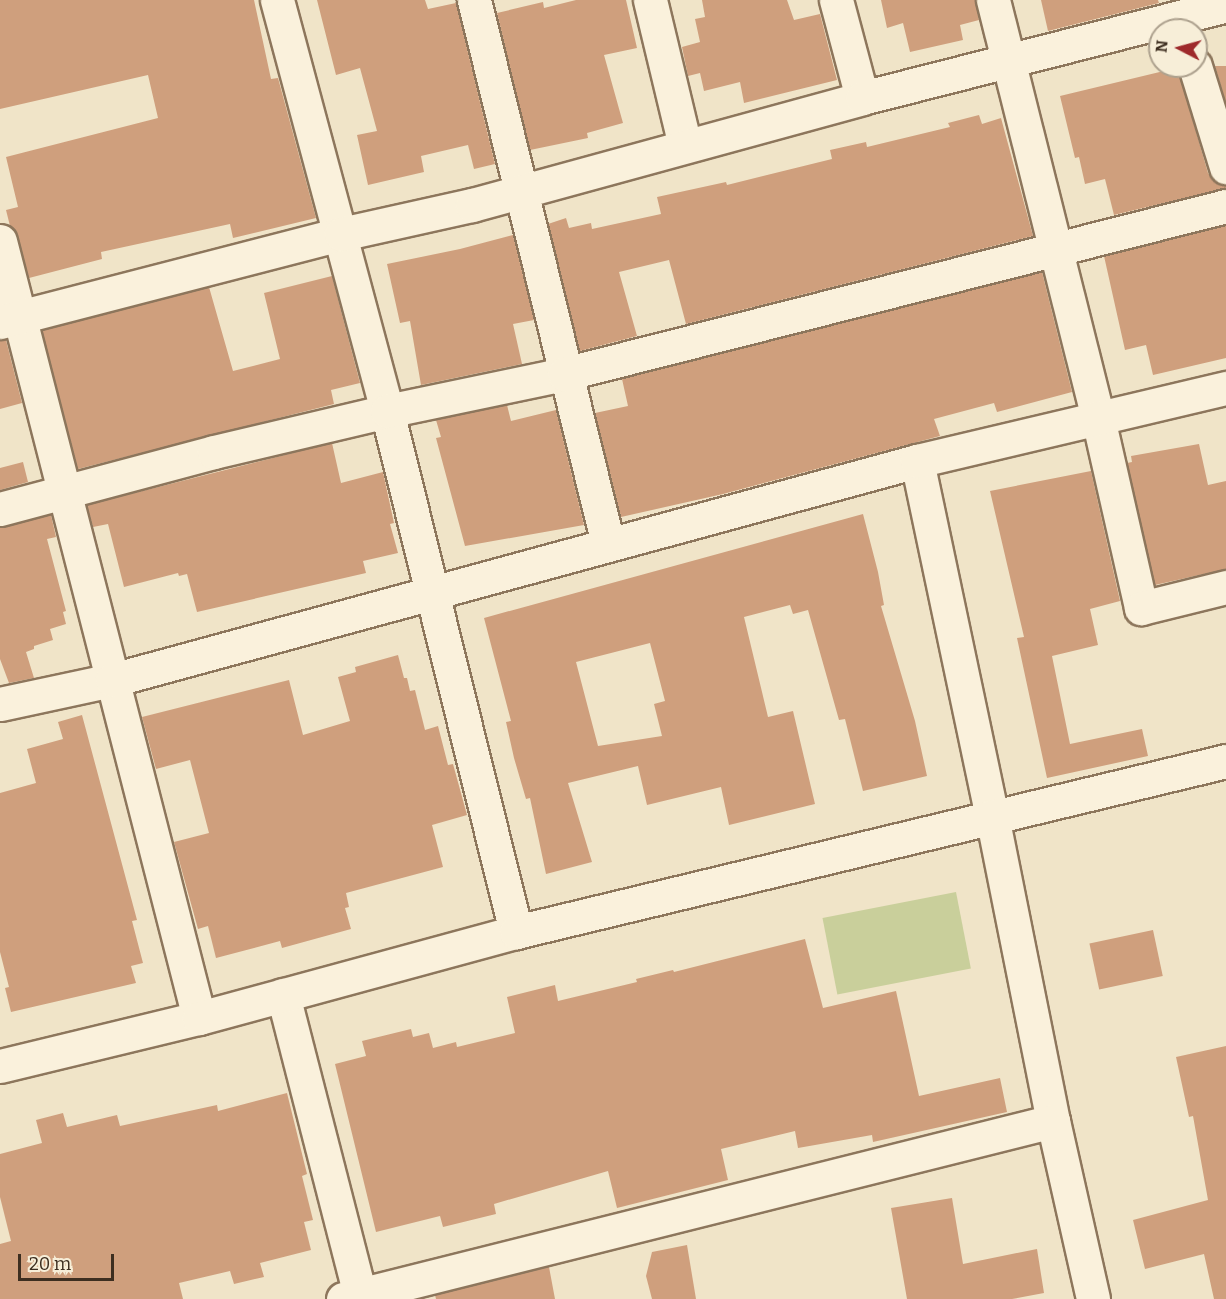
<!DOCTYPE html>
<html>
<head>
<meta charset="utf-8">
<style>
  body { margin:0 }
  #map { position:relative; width:1226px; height:1299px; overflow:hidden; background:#f0e4c8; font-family:Bitter,serif }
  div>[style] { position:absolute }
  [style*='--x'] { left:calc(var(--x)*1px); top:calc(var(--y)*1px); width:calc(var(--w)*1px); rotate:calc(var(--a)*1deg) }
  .green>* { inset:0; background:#c9cf9b; transform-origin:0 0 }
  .building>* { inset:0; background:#cf9f7d; transform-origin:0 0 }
  .roads { filter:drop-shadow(2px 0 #8d765c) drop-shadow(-2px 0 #8d765c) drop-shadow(0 2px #8d765c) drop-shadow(0 -2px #8d765c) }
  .street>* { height:33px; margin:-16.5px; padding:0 16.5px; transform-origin:16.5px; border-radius:16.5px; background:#faf1dc }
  span { translate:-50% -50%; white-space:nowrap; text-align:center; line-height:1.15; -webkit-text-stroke:6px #f7eed8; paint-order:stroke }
  .north { position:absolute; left:1148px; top:18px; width:60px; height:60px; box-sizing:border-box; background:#f7eed8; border:2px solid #ada18e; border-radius:50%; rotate:276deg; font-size:16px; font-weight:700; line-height:24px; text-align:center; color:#3d2e20 }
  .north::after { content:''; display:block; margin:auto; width:21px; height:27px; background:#9e2a2b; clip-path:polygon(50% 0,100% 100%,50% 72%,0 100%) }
  .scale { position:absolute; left:18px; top:1254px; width:96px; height:27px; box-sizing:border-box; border:3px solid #3d2e20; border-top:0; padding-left:8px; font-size:18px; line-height:21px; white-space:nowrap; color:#3d2e20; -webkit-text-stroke:4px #f7eed8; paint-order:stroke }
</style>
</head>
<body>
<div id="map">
  <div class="green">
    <i style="left:956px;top:892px;width:78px;height:136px;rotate:79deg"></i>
  </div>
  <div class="building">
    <i style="clip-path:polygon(0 0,254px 0,271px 79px,278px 78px,316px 218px,233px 238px,230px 224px,101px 252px,102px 259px,29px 278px,18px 236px,10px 226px,6px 210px,18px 207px,6px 157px,158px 118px,148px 75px,0 109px)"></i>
    <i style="clip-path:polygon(317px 0,425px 0,428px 9px,456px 3px,495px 164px,474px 169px,468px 145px,421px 156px,424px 172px,368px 185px,357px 135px,377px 131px,360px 68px,336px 75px)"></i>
    <i style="clip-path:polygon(576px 0,626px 0,637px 48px,604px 55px,623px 123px,587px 133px,588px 138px,530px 150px,497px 13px,543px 2px,544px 8px)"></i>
    <i style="clip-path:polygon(702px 0,787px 0,794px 20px,820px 14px,837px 80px,744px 103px,740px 82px,704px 91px,700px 73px,688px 76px,682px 47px,700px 42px,695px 19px,705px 17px)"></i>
    <i style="clip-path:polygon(881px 0,975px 0,979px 20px,960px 25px,963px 40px,910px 52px,903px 23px,887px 28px)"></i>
    <i style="clip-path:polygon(1041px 0,1158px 0,1159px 3px,1048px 31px)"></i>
    <i style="clip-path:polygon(1167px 66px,1177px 66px,1208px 173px,1214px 181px,1226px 185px,1226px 188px,1114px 215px,1105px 179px,1085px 184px,1079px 157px,1075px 158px,1060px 96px,1168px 70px)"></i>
    <i style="clip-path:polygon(1215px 66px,1226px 66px,1226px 103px)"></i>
    <i style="clip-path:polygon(979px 115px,982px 124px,1001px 118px,1033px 236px,686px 324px,669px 260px,619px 272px,637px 336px,580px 351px,548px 224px,566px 218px,569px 228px,591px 223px,592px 229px,661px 214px,657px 197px,726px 182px,727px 185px,832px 159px,830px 150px,866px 142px,867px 147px,950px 127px,948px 123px)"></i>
    <i style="clip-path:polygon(1226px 225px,1226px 358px,1153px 375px,1146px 345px,1125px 350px,1104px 256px)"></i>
    <i style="clip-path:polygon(513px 235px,534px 320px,513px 324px,522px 364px,421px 385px,410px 321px,400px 323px,387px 264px,460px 249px)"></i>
    <i style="clip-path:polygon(1042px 272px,1072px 392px,997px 412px,994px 403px,934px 419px,940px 436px,723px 494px,621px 517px,595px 413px,628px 406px,622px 379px)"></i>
    <i style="clip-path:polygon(332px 276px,360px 383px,331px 390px,334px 404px,78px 469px,42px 330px,209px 287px,233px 371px,280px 359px,264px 293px)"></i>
    <i style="clip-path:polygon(0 340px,6px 340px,22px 403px,0 409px)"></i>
    <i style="clip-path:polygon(507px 405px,511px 421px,556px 410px,584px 525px,465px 546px,436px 438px,441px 437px,436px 420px)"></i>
    <i style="clip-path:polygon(332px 443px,341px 483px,383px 472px,394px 523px,390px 524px,398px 553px,363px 561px,366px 573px,197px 612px,187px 574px,179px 576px,178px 573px,124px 587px,108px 524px,93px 527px,87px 505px)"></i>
    <i style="clip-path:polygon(1199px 444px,1208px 485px,1226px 481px,1226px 569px,1155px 585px,1127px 463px,1132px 462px,1131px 456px)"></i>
    <i style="clip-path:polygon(23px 462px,28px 482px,0 490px,0 468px)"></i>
    <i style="clip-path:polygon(1091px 471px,1120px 601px,1090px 609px,1098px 645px,1052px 656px,1070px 744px,1142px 729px,1148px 756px,1047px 778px,1017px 638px,1024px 637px,990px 491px)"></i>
    <i style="clip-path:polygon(evenodd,863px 514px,878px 572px,884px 605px,881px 606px,915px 721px,927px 776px,863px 791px,845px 719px,839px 720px,808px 610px,793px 614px,790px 605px,744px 617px,768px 717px,793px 711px,815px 804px,729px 825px,721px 787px,647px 805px,638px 766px,568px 783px,592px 862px,546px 874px,530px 798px,526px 799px,514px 758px,506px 722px,511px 721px,484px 618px,863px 514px,650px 643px,665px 701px,654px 704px,662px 736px,598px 746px,576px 662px,650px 643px)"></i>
    <i style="clip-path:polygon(51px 515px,56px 537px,47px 539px,66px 611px,63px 612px,66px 624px,50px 629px,53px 640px,34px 646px,34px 649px,26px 652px,34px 678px,9px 683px,0 659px,0 527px)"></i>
    <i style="clip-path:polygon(398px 655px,404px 678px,407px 678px,410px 691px,415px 690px,425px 730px,438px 726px,448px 765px,453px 764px,467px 815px,432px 825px,443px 867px,346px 893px,349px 907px,345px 908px,351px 929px,282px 948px,280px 941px,216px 958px,208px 926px,198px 929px,174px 842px,209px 833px,190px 760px,156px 769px,142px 717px,289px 680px,303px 735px,350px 721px,338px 677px,356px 672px,355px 667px)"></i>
    <i style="clip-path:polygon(82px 715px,137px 920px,132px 921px,143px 963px,131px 966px,136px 983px,11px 1012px,5px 988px,9px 987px,0 952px,0 793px,36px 783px,27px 749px,63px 739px,58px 722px)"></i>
    <i style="left:1153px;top:930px;width:47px;height:65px;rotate:78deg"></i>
    <i style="clip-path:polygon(805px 939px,823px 1008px,896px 991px,919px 1096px,1000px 1078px,1007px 1112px,873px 1142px,872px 1135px,798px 1148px,795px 1131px,721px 1149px,728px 1180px,617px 1208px,608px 1171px,494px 1204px,496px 1214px,443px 1227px,440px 1216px,376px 1232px,335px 1064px,366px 1056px,362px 1041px,411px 1029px,413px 1037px,429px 1033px,433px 1048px,456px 1042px,457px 1047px,515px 1033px,507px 997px,555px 985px,558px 1001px,637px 982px,636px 979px,673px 970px,674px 972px)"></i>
    <i style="clip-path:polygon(1226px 1046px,1226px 1299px,1214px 1299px,1204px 1254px,1145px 1269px,1133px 1220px,1208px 1200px,1193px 1116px,1189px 1117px,1176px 1057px)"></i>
    <i style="clip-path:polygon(287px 1093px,307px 1174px,302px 1176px,313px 1220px,304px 1222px,311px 1250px,260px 1263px,264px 1277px,234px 1284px,230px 1271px,179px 1283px,183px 1299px,0 1299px,0 1244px,11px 1241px,0 1197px,0 1154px,42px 1143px,36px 1120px,63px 1113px,67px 1127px,117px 1115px,120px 1126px,217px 1105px,218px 1111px)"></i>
    <i style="clip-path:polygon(952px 1198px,963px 1264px,1037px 1249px,1044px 1293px,1012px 1299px,907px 1299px,891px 1208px)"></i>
    <i style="clip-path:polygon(687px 1245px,696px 1299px,652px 1299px,646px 1276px,652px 1252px)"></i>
    <i style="clip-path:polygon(549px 1267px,555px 1299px,436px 1299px,435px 1295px)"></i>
  </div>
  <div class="roads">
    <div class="street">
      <i style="--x:277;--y:0;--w:425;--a:75"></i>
      <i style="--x:387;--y:411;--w:537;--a:76.09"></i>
      <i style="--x:474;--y:0;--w:560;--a:76.16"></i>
      <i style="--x:650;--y:0;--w:150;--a:76.5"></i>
      <i style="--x:836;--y:0;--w:101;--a:75.1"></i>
      <i style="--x:993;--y:0;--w:431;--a:75.9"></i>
      <i style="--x:1098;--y:418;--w:195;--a:77.2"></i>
      <i style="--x:1141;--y:608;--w:88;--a:-13.9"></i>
      <i style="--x:1195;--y:66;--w:106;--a:72.9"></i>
      <i style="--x:0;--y:241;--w:802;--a:75.63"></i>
      <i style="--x:0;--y:322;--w:352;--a:-14.5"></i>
      <i style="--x:341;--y:234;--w:134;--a:-12.5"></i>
      <i style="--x:472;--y:205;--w:404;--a:-15.3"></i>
      <i style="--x:862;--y:98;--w:376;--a:-14.3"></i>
      <i style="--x:917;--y:461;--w:363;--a:78.1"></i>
      <i style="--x:992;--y:816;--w:311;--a:78.7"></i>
      <i style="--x:0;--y:509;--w:221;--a:-14.9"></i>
      <i style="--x:214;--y:452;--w:178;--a:-13.3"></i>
      <i style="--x:387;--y:411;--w:181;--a:-11.8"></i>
      <i style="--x:564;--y:374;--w:683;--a:-14.24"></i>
      <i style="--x:0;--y:704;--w:115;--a:-12.1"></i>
      <i style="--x:112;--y:680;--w:834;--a:-15.22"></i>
      <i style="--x:917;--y:461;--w:318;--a:-13.3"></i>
      <i style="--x:283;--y:995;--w:314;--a:75.6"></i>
      <i style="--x:0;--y:1066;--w:205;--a:-13.6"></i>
      <i style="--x:199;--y:1018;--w:328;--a:-15.2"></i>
      <i style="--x:516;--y:932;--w:730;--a:-13.54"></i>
      <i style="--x:343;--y:1299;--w:732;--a:-14.07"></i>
      <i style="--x:1053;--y:1121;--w:182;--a:77.3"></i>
    </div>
  </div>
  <div class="north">N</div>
  <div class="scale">20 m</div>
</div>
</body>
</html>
